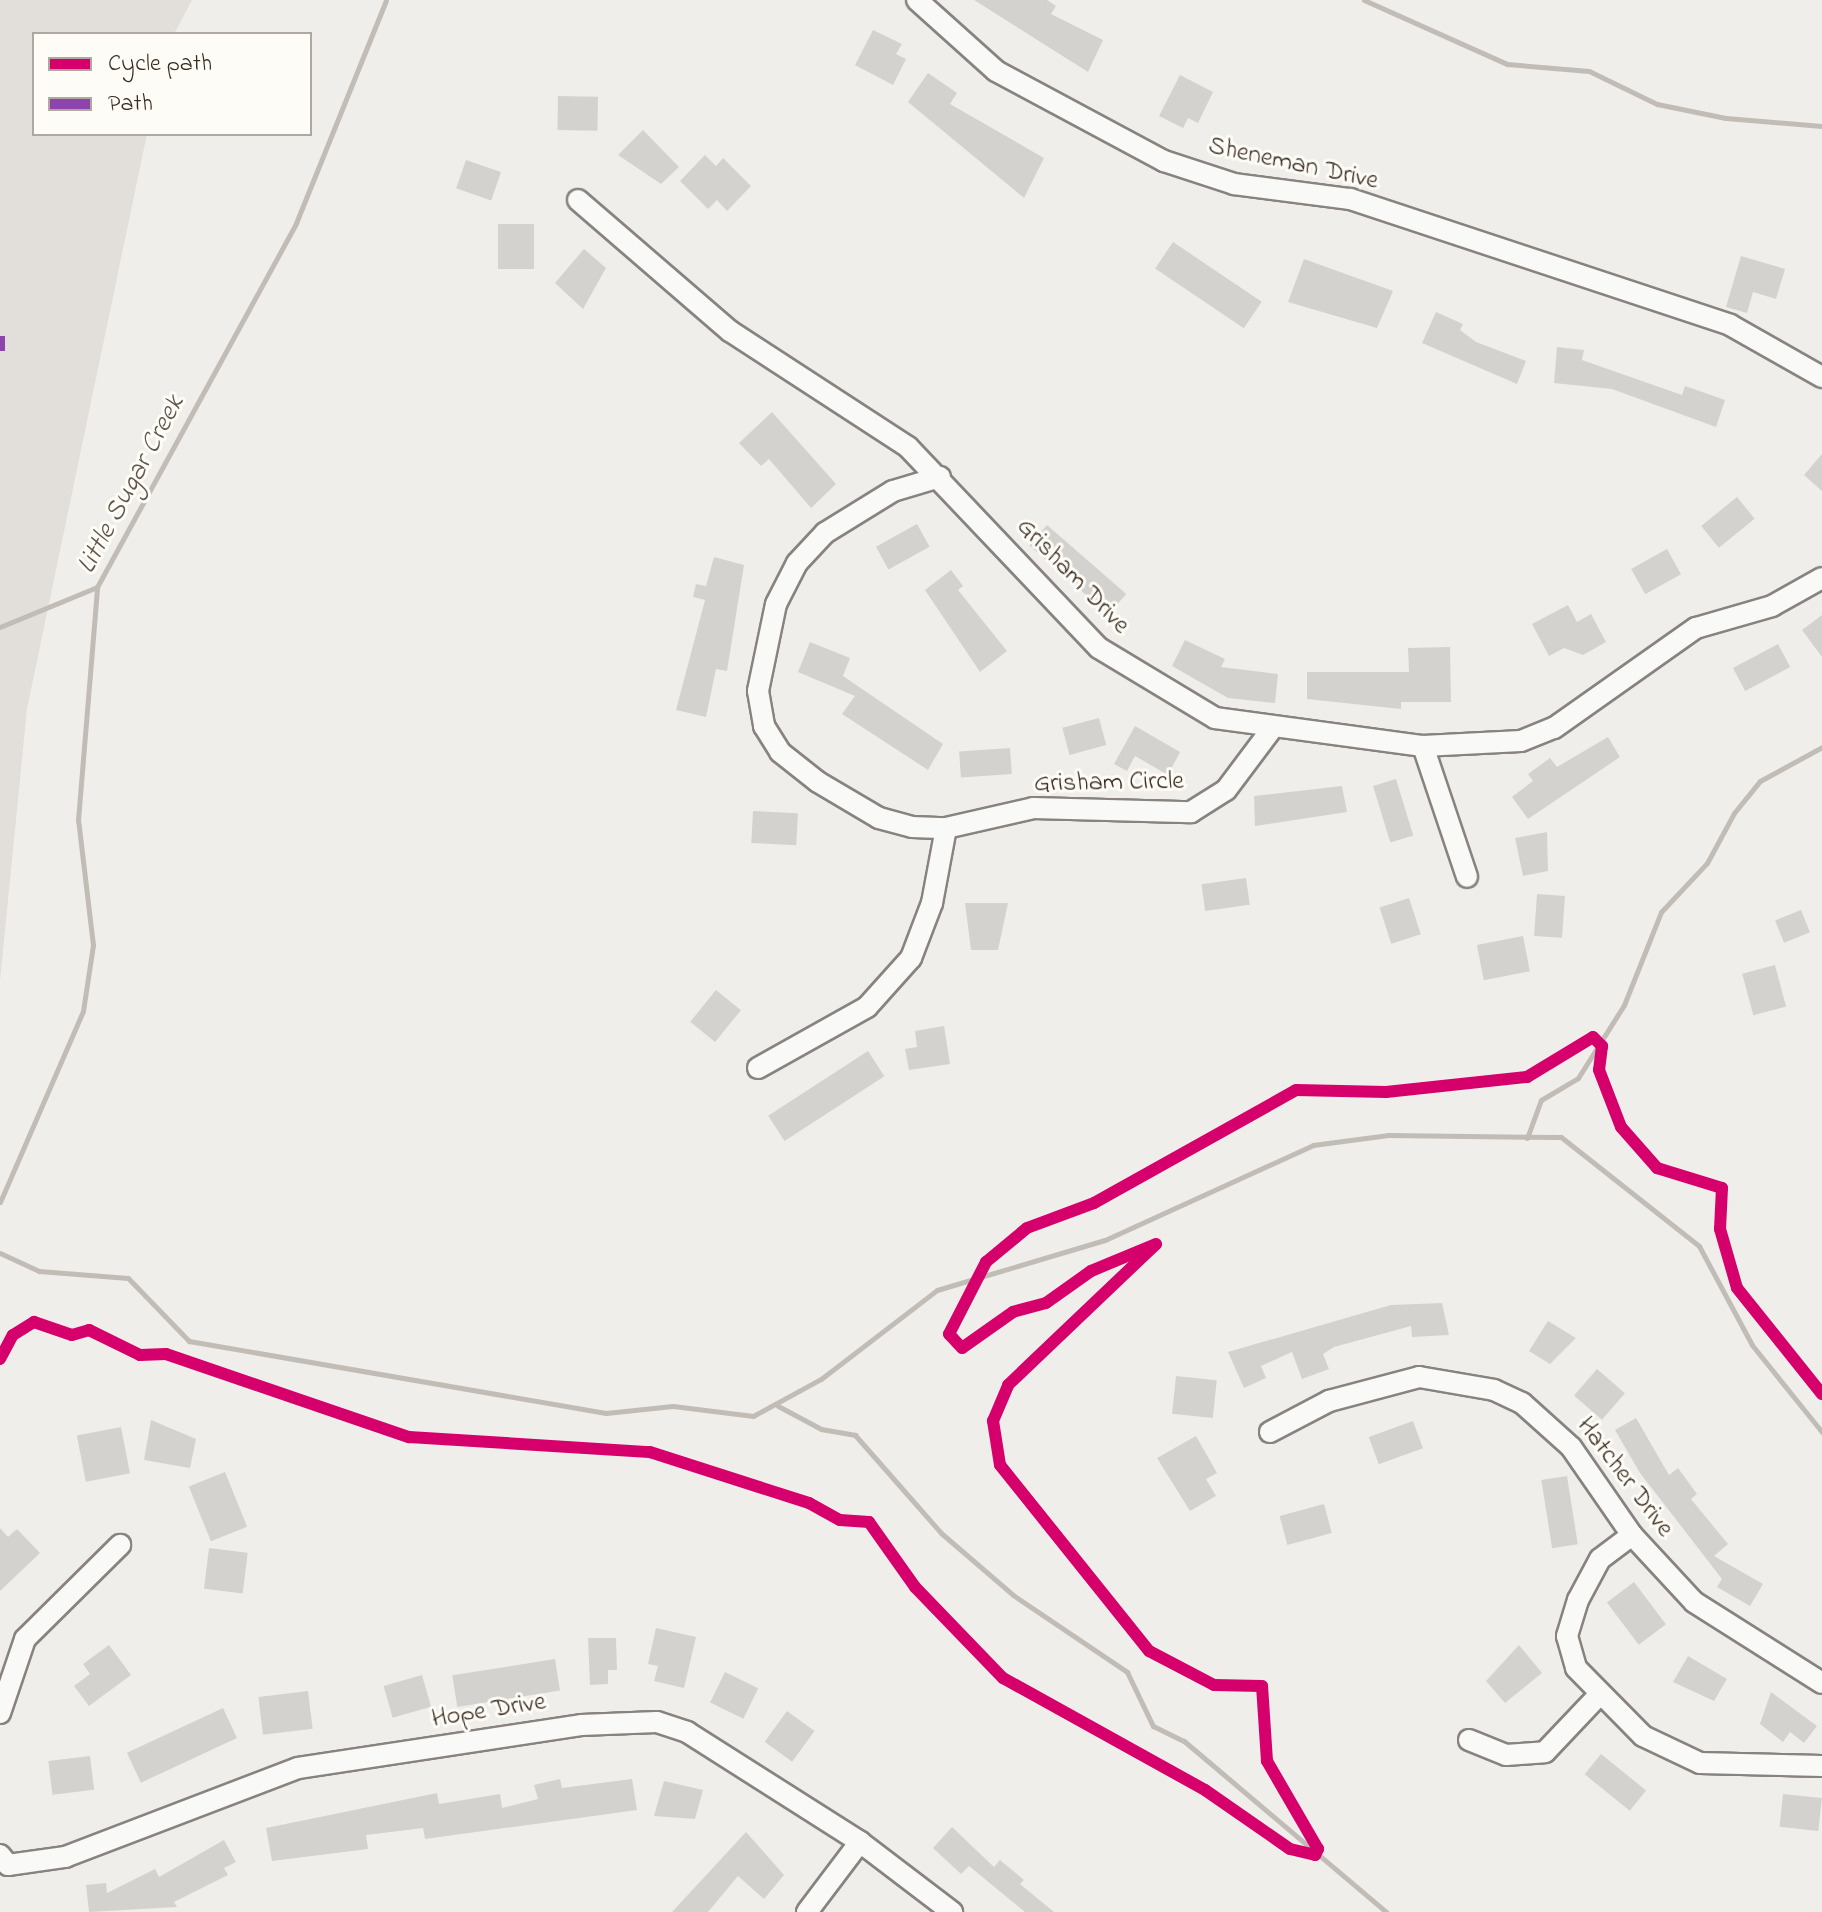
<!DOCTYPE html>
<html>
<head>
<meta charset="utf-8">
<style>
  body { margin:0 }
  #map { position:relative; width:1822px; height:1912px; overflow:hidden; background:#f0eeeb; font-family:"Indie Flower",sans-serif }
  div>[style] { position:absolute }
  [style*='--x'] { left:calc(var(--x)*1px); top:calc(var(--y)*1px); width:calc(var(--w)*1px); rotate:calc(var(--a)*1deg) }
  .green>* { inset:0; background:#e2dfda }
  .stream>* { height:5px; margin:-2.5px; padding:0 2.5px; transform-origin:2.5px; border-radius:2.5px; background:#c2bcb6 }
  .building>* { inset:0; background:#d4d2cf; transform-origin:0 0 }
  .roads { filter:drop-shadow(2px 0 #88837f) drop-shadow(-2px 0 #88837f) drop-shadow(0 2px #88837f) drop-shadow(0 -2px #88837f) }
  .minor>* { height:20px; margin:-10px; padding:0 10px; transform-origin:10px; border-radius:10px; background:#f9f9f7 }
  .quiet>* { height:10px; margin-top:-5px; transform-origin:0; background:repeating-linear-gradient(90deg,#8e44ad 0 20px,transparent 0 30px) }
  .cycleway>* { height:12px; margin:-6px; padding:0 6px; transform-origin:6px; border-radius:6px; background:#d6006c }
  span { translate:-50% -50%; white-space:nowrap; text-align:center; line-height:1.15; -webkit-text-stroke:6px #fdfcf7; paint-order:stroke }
  .street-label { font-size:26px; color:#3b2a1e }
  .water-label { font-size:28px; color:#63554b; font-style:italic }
  .legend { position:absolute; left:32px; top:32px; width:280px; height:104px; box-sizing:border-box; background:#fdfcf7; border:2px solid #afa8a0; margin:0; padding:10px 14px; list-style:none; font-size:24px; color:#3b2a1e }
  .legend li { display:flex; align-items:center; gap:16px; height:40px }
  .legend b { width:40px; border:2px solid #afa8a0 }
</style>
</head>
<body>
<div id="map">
  <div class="green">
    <i style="clip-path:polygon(0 0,192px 0,174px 34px,34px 34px,34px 134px,147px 134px,27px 709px,0 981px)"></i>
  </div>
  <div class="stream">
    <i style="--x:1364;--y:0;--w:157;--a:24.1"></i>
    <i style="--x:1507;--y:64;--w:82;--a:4.9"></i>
    <i style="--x:1589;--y:71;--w:76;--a:25.9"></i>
    <i style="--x:1657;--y:104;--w:70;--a:11.5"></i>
    <i style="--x:1726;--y:118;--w:96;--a:4.8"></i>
    <i style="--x:0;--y:627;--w:105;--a:-22.4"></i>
    <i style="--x:1527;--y:1138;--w:40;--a:-69.8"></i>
    <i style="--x:1541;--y:1100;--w:43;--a:-30.7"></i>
    <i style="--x:1578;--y:1078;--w:86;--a:-57.8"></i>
    <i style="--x:1624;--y:1005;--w:100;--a:-68.3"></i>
    <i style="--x:1661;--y:912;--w:67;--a:-46.8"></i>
    <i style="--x:1707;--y:863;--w:57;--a:-61.6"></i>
    <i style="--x:1734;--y:813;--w:41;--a:-50.9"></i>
    <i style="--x:1760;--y:781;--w:71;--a:-28.7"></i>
    <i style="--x:0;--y:1202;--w:208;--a:-66.5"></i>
    <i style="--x:83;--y:1011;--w:67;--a:-81.4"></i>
    <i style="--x:93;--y:945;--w:126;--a:-96.8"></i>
    <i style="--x:78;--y:820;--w:234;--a:-85.3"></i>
    <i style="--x:97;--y:587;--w:415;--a:-61.3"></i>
    <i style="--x:296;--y:223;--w:240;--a:-68"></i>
    <i style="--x:0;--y:1253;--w:43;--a:24.8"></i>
    <i style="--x:39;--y:1271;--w:89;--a:4.5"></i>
    <i style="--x:128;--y:1278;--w:88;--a:45.9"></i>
    <i style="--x:189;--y:1341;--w:423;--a:9.8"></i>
    <i style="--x:606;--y:1413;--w:67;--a:-6"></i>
    <i style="--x:673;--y:1406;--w:81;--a:7.1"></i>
    <i style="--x:753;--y:1416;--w:77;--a:-28.6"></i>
    <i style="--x:821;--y:1379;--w:146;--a:-37.5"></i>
    <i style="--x:937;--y:1290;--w:175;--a:-16.6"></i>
    <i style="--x:1105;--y:1240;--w:229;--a:-24.5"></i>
    <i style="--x:1313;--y:1145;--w:76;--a:-7.6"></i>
    <i style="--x:1388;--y:1135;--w:173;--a:0.7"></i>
    <i style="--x:1561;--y:1137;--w:176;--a:38.3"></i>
    <i style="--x:1699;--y:1246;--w:112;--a:61.8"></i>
    <i style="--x:1752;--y:1345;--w:112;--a:51.2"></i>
    <i style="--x:778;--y:1406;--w:49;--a:28.1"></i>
    <i style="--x:821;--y:1429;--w:35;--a:10"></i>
    <i style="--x:855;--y:1435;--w:130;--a:48.7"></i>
    <i style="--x:941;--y:1533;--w:95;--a:40.7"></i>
    <i style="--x:1013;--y:1595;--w:138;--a:34"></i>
    <i style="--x:1127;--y:1672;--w:60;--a:64.3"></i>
    <i style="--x:1153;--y:1726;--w:34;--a:26"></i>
    <i style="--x:1184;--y:1741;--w:265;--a:40.2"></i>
  </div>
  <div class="building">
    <i style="clip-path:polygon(974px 0,1047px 0,1056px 6px,1051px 14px,1103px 40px,1088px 72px)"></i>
    <i style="clip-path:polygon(873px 30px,902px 44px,896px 54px,906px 59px,893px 85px,855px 65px)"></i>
    <i style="clip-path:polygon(928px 73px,957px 93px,950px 104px,1044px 158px,1024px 198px,908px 102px)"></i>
    <i style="clip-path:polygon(1180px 75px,1213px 92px,1198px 123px,1188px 118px,1183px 128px,1159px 116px)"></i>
    <i style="left:558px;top:96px;width:40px;height:34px;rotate:1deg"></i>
    <i style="clip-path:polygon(643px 130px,679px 167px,661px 184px,618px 155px)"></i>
    <i style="clip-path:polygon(705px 155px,716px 166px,723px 158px,751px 186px,727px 211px,717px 200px,708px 209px,680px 181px)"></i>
    <i style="left:466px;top:160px;width:37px;height:30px;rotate:19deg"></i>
    <i style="left:498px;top:224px;width:36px;height:45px"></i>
    <i style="left:1173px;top:242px;width:107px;height:32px;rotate:34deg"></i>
    <i style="clip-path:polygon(584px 249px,606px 268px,583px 309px,555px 283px)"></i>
    <i style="clip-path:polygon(1741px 256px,1785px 269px,1776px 299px,1753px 292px,1747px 313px,1726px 307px)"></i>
    <i style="clip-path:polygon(1304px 259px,1393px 291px,1377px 328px,1288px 302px)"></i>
    <i style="clip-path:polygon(1436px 312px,1463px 324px,1460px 330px,1476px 342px,1526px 361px,1517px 384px,1422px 343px)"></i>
    <i style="clip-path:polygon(1557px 347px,1584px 350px,1582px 360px,1682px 395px,1685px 386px,1725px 400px,1716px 427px,1612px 389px,1554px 383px)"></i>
    <i style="clip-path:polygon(772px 412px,836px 484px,811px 508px,769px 459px,761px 466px,739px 443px)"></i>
    <i style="clip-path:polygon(1822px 454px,1822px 491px,1804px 475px)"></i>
    <i style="left:1737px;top:497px;width:28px;height:46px;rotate:51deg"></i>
    <i style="left:917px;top:524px;width:26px;height:47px;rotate:61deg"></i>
    <i style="left:1047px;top:525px;width:105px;height:27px;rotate:41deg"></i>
    <i style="left:1667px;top:549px;width:29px;height:41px;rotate:61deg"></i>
    <i style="clip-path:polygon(714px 557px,744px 565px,727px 671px,716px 669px,706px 717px,676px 710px,705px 600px,693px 597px,696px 584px,706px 586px)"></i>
    <i style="clip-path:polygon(951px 570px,963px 586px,958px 590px,1007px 651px,980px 672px,925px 590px)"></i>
    <i style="clip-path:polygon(1568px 605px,1577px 622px,1591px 614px,1606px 642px,1583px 655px,1564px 648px,1549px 656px,1532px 624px)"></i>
    <i style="clip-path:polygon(1822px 615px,1822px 657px,1802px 630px)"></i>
    <i style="clip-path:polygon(1185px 640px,1225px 659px,1221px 667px,1278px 674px,1275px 703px,1228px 698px,1172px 666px)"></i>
    <i style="clip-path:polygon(810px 642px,850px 658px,843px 676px,943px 744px,928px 770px,842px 714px,855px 696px,798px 672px)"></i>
    <i style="left:1778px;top:644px;width:26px;height:51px;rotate:62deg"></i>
    <i style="clip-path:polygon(1450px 647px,1451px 702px,1401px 702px,1401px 709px,1307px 699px,1307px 672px,1409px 672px,1408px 648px)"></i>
    <i style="left:1099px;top:718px;width:28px;height:38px;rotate:75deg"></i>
    <i style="clip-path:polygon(1135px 726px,1180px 752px,1168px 775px,1135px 756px,1127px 771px,1114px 764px)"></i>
    <i style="clip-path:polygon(1608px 737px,1620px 757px,1528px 819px,1512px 797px,1533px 781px,1528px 774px,1550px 758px,1557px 767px)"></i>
    <i style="left:1010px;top:748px;width:26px;height:51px;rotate:86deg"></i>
    <i style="left:1396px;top:779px;width:59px;height:24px;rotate:73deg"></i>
    <i style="clip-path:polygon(1342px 786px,1347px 812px,1255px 826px,1254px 796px)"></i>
    <i style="left:753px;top:811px;width:45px;height:32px;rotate:3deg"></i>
    <i style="clip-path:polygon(1547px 832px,1548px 871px,1523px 876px,1515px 838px)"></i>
    <i style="left:1246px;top:878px;width:27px;height:45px;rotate:82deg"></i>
    <i style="left:1537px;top:894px;width:28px;height:42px;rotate:4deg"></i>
    <i style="left:1409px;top:898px;width:38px;height:31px;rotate:72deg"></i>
    <i style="clip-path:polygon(965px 903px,1008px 903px,998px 950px,971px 950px)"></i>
    <i style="left:1801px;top:910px;width:24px;height:28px;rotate:68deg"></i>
    <i style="left:1523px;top:936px;width:36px;height:47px;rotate:79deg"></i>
    <i style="left:1775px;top:965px;width:43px;height:34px;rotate:75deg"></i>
    <i style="left:716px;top:990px;width:32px;height:41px;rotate:39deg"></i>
    <i style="clip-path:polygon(944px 1026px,950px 1064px,909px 1070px,905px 1049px,917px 1047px,915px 1031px)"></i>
    <i style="left:868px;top:1051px;width:30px;height:119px;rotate:57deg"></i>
    <i style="clip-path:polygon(1442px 1303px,1449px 1335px,1412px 1337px,1411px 1326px,1334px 1347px,1323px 1354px,1329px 1369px,1302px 1379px,1292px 1352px,1261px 1366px,1266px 1378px,1244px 1388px,1228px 1352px,1391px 1305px)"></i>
    <i style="clip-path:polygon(1548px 1321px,1576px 1338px,1550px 1364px,1529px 1351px)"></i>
    <i style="left:1597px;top:1369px;width:37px;height:35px;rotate:41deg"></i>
    <i style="left:1176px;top:1376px;width:41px;height:38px;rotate:6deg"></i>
    <i style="clip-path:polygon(1636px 1418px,1669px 1475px,1678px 1468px,1697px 1494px,1691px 1499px,1728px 1544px,1714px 1556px,1763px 1584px,1750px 1606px,1717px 1587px,1722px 1579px,1640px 1473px,1615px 1430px)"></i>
    <i style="clip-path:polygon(151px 1420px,196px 1439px,190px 1468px,144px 1460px)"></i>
    <i style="left:1413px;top:1421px;width:29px;height:47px;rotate:70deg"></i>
    <i style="left:121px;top:1427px;width:47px;height:45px;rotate:79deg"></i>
    <i style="clip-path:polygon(1196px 1436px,1217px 1473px,1206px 1479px,1216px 1496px,1190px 1511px,1157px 1458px)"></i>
    <i style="left:225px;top:1472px;width:59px;height:39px;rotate:68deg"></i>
    <i style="left:1567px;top:1476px;width:69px;height:26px;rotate:81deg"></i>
    <i style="left:1324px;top:1504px;width:30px;height:46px;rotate:75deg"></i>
    <i style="clip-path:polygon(0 1528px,8px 1537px,17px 1529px,40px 1553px,0 1591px)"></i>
    <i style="left:209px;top:1548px;width:39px;height:41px;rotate:7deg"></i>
    <i style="left:1634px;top:1582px;width:53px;height:34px;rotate:53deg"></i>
    <i style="clip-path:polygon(656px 1628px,696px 1637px,684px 1688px,654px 1681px,658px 1666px,648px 1664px)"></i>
    <i style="clip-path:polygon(588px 1638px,616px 1638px,617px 1670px,608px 1670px,608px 1684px,590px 1685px)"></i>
    <i style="clip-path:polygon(109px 1645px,131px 1675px,89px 1706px,74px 1686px,90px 1674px,83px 1664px)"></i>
    <i style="clip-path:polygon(1519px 1645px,1542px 1673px,1505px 1703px,1486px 1681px)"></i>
    <i style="clip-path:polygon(1688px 1656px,1727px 1679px,1714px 1701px,1673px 1682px)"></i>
    <i style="left:555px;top:1659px;width:32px;height:104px;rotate:81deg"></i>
    <i style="left:725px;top:1672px;width:37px;height:34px;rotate:26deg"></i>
    <i style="left:422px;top:1675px;width:33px;height:40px;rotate:74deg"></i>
    <i style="left:308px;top:1691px;width:38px;height:50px;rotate:83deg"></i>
    <i style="clip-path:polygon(1771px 1692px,1817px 1726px,1804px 1743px,1790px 1732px,1783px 1742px,1760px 1724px)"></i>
    <i style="left:223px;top:1708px;width:33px;height:106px;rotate:65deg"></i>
    <i style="left:787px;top:1711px;width:34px;height:38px;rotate:36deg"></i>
    <i style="left:1601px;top:1754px;width:58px;height:26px;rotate:39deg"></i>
    <i style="left:90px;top:1756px;width:34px;height:42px;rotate:83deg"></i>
    <i style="clip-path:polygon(560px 1779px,562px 1788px,632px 1779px,637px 1810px,425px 1839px,423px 1828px,366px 1835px,368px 1849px,272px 1861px,266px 1828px,437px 1793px,439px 1804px,500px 1794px,502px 1808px,538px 1799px,534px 1785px)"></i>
    <i style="clip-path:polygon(664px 1781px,703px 1790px,695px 1819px,654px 1816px)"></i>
    <i style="left:1783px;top:1794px;width:39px;height:33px;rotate:6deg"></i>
    <i style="clip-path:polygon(952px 1827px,994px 1867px,1000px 1860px,1024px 1880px,1020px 1884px,1054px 1912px,1025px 1912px,969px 1866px,961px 1874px,933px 1848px)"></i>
    <i style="clip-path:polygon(746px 1832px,784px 1875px,764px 1899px,738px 1876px,708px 1912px,672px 1912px)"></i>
    <i style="clip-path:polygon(224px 1840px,236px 1862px,224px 1868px,228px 1875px,174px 1902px,177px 1907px,89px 1912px,86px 1885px,106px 1883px,107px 1893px,155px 1869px,159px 1877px)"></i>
  </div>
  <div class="roads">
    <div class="minor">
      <i style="--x:917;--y:0;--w:106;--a:41.9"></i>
      <i style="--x:996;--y:71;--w:191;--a:28.2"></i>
      <i style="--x:1164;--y:161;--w:74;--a:18.2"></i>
      <i style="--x:1234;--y:184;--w:117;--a:7.4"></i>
      <i style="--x:1350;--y:199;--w:400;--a:18.3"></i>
      <i style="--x:1730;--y:325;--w:106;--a:29.5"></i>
      <i style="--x:578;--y:200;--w:201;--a:40.8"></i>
      <i style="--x:730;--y:331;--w:212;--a:33.1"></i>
      <i style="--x:908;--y:447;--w:277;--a:46.5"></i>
      <i style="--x:1099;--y:648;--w:135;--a:31.1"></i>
      <i style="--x:1215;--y:718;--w:210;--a:7.7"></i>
      <i style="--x:1423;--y:746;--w:98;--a:-2.9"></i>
      <i style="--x:1521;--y:741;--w:35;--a:-22"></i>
      <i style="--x:1554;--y:728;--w:174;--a:-35.2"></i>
      <i style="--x:1696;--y:628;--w:79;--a:-16.1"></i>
      <i style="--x:1772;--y:606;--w:57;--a:-29.2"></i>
      <i style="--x:940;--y:477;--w:49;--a:163.4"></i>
      <i style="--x:893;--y:491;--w:80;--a:148.3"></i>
      <i style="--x:825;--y:533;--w:41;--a:133"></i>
      <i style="--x:797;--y:563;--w:46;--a:117.1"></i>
      <i style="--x:776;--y:604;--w:89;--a:101.7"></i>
      <i style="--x:758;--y:691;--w:36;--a:80"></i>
      <i style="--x:764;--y:726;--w:31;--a:58"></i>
      <i style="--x:780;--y:752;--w:48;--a:38.3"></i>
      <i style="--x:818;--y:782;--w:71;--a:30.5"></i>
      <i style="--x:879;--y:818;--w:34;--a:15"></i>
      <i style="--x:912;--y:827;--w:34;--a:2"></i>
      <i style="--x:946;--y:828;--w:89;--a:-12.9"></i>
      <i style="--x:1033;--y:808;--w:158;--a:1.5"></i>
      <i style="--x:1191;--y:812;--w:41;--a:-32.2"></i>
      <i style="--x:1226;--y:790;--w:75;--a:-53.1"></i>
      <i style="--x:1423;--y:746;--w:138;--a:71.4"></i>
      <i style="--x:758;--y:1068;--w:125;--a:-29.2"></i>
      <i style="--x:867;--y:1007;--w:66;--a:-48.1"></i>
      <i style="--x:911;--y:958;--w:59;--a:-69.1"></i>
      <i style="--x:932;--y:903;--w:76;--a:-79.4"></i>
      <i style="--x:1270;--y:1432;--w:67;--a:-27.7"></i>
      <i style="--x:1329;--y:1401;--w:93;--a:-14.9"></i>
      <i style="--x:1419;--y:1377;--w:76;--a:9.8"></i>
      <i style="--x:1494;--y:1390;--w:31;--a:25"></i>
      <i style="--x:1522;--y:1403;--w:66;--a:41.9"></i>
      <i style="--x:1571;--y:1447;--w:107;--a:55.3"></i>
      <i style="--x:1632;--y:1535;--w:91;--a:47.2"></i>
      <i style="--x:1694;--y:1602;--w:151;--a:32.3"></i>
      <i style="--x:1632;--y:1535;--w:40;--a:143"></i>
      <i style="--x:1600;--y:1559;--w:47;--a:118.2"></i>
      <i style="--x:1578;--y:1600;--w:38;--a:107"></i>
      <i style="--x:1567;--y:1636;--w:33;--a:74"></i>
      <i style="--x:1576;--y:1668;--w:95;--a:45.4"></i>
      <i style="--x:1643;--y:1736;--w:63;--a:25.3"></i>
      <i style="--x:1700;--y:1763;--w:122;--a:1.4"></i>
      <i style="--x:0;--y:1713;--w:78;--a:-71.3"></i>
      <i style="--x:25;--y:1639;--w:134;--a:-44.7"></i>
      <i style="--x:1469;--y:1740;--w:40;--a:22"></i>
      <i style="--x:1506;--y:1755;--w:39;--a:-4"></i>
      <i style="--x:1545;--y:1752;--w:80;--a:-46.5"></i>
      <i style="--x:0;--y:1855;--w:13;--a:51"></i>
      <i style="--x:8;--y:1865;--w:58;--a:-8"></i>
      <i style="--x:65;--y:1857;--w:249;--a:-20.9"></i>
      <i style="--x:298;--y:1768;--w:286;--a:-8.6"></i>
      <i style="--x:581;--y:1725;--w:76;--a:-2.3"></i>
      <i style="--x:657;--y:1722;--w:32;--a:18"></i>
      <i style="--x:687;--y:1732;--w:205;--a:32.4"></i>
      <i style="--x:860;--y:1842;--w:116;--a:37.3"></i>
      <i style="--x:807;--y:1912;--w:88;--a:-52.9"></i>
    </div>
  </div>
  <div class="quiet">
    <i style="--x:0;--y:336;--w:15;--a:90"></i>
  </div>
  <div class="cycleway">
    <i style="--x:0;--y:1359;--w:27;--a:-62"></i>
    <i style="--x:13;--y:1335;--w:25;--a:-32"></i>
    <i style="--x:34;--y:1322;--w:40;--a:18.9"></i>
    <i style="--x:72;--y:1335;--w:18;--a:-16"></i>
    <i style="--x:89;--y:1330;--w:57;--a:26.1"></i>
    <i style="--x:140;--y:1355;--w:26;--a:-2"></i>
    <i style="--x:166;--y:1354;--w:257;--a:18.9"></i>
    <i style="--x:409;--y:1437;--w:241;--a:3.6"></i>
    <i style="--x:650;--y:1452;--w:167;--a:17.8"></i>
    <i style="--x:809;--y:1503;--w:35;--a:29"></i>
    <i style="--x:840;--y:1520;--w:29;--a:4"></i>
    <i style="--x:869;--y:1522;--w:80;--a:54.7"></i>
    <i style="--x:915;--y:1587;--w:127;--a:46"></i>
    <i style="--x:1003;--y:1678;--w:231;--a:29"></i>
    <i style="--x:1205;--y:1790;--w:103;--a:34.8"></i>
    <i style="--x:1290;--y:1849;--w:26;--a:13"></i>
    <i style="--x:1315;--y:1855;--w:7;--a:-63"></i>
    <i style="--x:1318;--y:1849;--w:102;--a:-120.1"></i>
    <i style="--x:1267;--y:1761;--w:75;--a:-93.8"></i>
    <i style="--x:1262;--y:1686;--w:48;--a:-178.8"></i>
    <i style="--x:1214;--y:1685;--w:73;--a:-152.4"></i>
    <i style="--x:1149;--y:1651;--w:238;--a:-128.7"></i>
    <i style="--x:1000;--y:1465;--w:45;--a:-99"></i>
    <i style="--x:993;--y:1421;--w:39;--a:-67"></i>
    <i style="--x:1008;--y:1385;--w:204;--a:-43.6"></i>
    <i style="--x:1156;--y:1244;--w:70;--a:157.4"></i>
    <i style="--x:1091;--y:1271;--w:55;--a:144.6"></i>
    <i style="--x:1046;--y:1303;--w:34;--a:165"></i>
    <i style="--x:1013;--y:1312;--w:62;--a:144.8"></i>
    <i style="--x:962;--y:1348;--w:19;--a:-133"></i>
    <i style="--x:949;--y:1334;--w:81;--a:-62.8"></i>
    <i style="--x:986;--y:1262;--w:53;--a:-39.7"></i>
    <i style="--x:1027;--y:1228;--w:72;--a:-20.5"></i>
    <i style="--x:1094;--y:1203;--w:231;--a:-29.2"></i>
    <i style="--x:1296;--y:1090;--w:90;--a:1.3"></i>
    <i style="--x:1386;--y:1092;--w:142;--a:-6.1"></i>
    <i style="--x:1527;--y:1077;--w:77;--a:-31.2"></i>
    <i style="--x:1593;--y:1037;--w:13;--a:45"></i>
    <i style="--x:1602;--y:1046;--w:24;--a:97"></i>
    <i style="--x:1599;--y:1070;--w:61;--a:68.9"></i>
    <i style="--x:1621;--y:1127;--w:55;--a:48.7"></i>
    <i style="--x:1657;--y:1168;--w:68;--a:17.1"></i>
    <i style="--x:1722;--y:1188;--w:41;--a:92.8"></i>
    <i style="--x:1720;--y:1229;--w:61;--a:73.9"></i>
    <i style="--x:1737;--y:1288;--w:136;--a:51.3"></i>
  </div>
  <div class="street-label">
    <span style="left:1293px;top:165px;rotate:12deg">Sheneman Drive</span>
    <span style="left:1072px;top:577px;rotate:46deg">Grisham Drive</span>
    <span style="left:1109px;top:784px;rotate:-1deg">Grisham Circle</span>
    <span style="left:1624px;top:1478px;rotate:53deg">Hatcher Drive</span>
    <span style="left:489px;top:1712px;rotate:-9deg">Hope Drive</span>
  </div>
  <div class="water-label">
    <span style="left:132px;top:485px;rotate:-62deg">Little Sugar Creek</span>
  </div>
  <ul class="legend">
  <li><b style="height:10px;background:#d6006c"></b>Cycle path</li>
  <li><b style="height:10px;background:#8e44ad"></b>Path</li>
  </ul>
</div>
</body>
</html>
